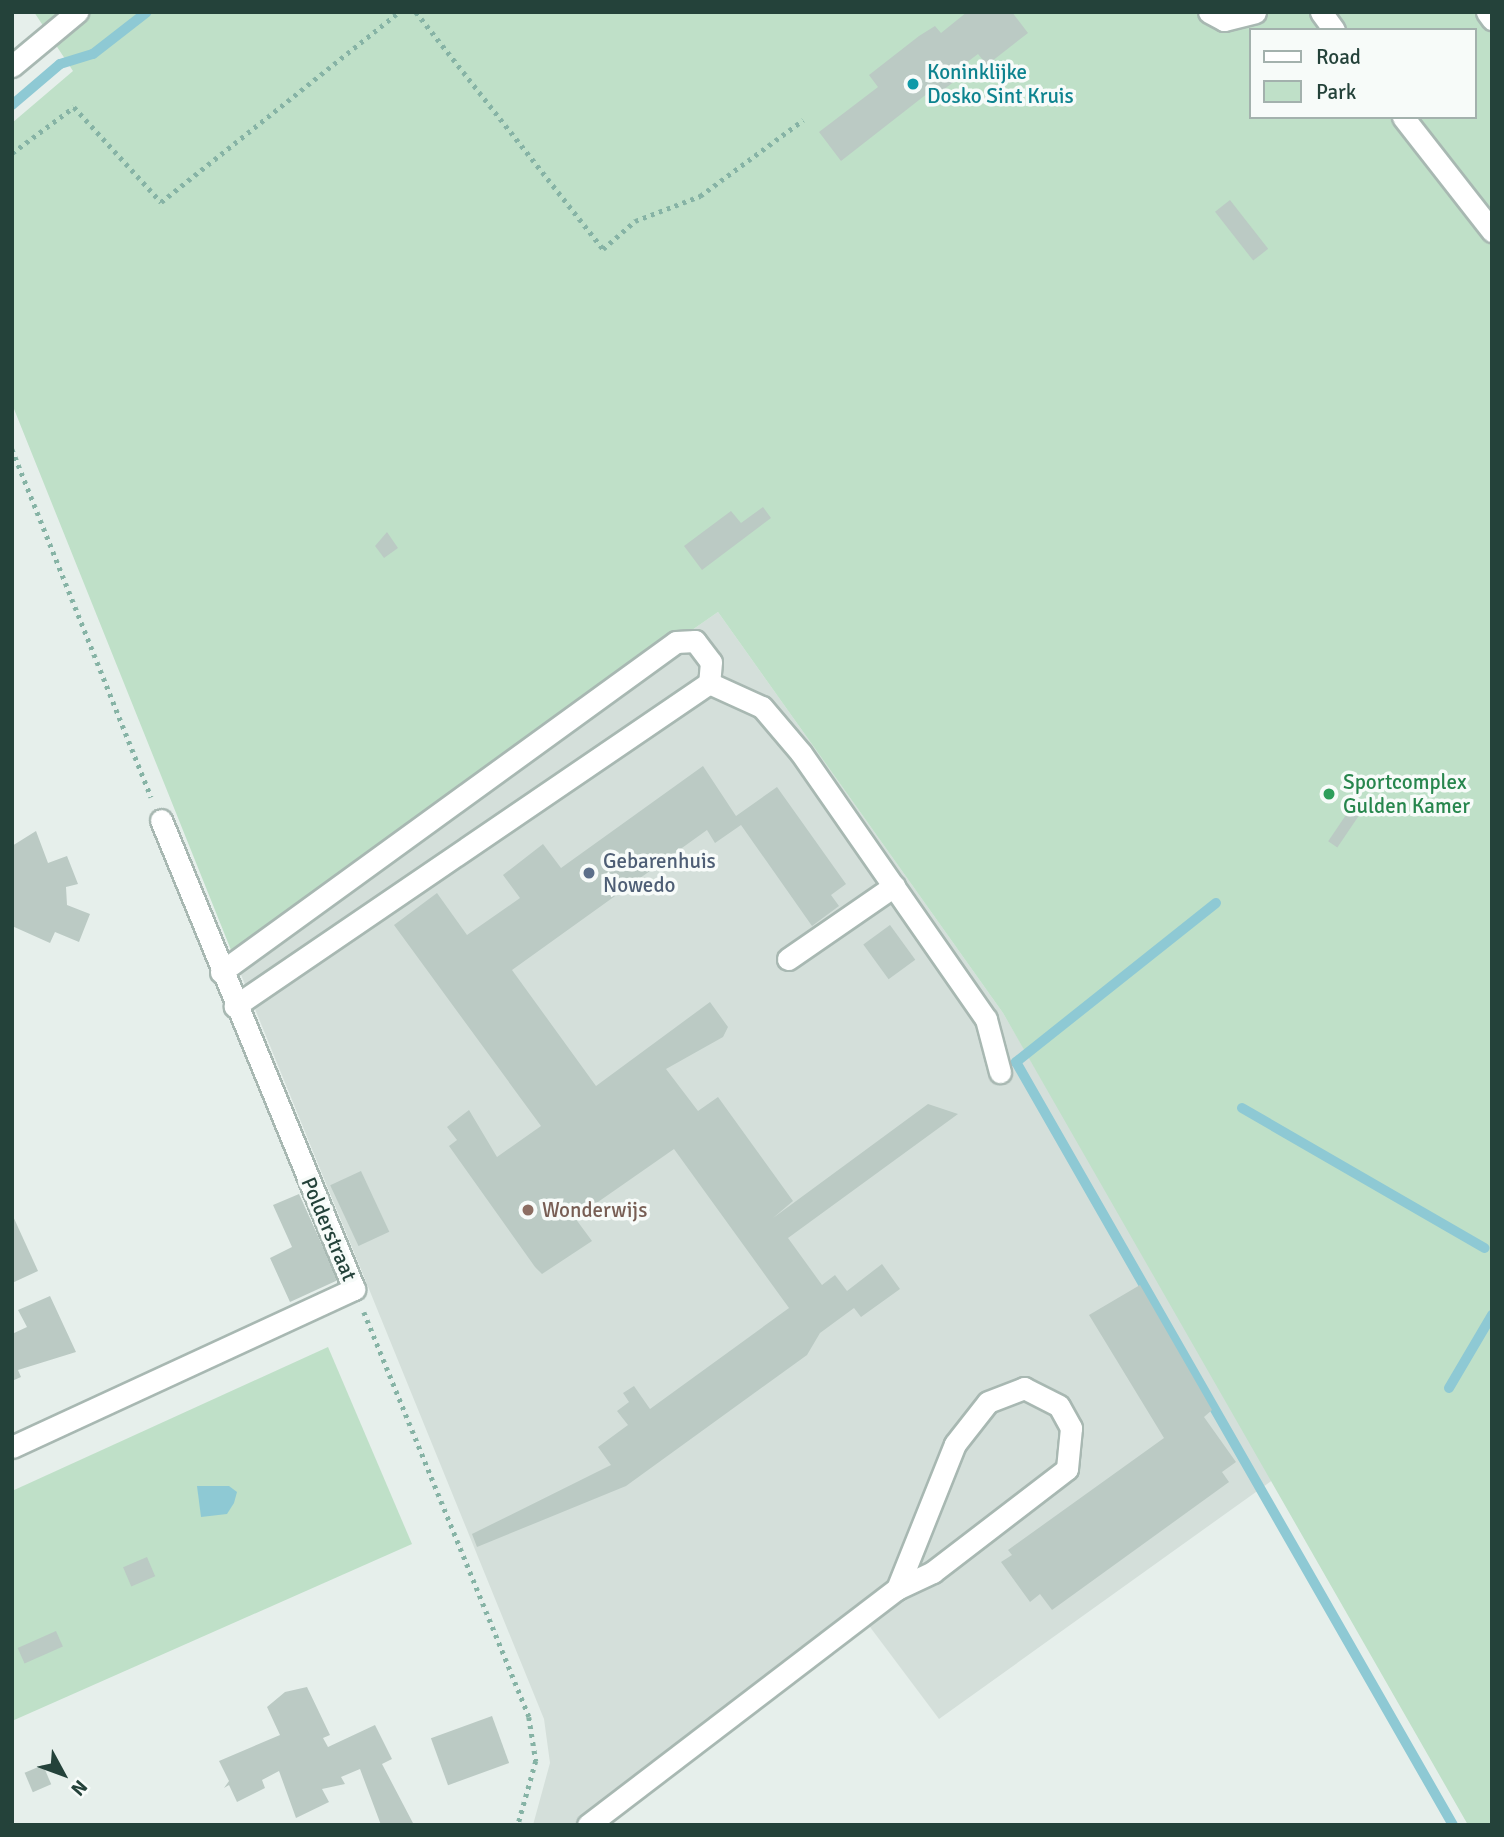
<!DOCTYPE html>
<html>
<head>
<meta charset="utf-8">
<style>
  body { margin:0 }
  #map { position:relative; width:1504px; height:1837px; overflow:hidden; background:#e6efeb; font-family:Signika,sans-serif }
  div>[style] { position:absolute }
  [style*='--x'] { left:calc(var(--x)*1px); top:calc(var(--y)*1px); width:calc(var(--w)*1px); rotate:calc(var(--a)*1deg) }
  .built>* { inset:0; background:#d4dfda }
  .green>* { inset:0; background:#bfe0c8 }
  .water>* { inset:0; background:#8ec9d4 }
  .stream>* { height:10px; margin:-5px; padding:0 5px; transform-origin:5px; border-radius:5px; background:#8ec9d4 }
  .building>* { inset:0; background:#bbcac4; transform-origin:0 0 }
  .path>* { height:4.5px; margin-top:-2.25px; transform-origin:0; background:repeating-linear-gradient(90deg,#86b3a5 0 3.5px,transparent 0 8.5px) }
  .roads { filter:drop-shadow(2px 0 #a8b8b2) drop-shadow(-2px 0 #a8b8b2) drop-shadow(0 2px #a8b8b2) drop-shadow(0 -2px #a8b8b2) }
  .minor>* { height:21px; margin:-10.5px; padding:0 10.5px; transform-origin:10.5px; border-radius:10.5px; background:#fff }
  .dots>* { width:19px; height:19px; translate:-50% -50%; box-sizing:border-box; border:4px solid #f7fbf9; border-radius:50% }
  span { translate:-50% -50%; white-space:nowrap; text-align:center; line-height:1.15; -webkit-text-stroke:7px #f7fbf9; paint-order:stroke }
  .culture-label { font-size:21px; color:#0d838f }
  .left { translate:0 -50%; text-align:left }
  .leisure-label { font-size:21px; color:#27864d }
  .service-label { font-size:21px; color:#4e5e75 }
  .education-label { font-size:21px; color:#785e54 }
  .street-label { font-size:21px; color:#24423a }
  .frame { position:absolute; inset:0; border:14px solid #24423a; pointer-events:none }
  .legend { position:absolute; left:1249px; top:28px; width:228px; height:91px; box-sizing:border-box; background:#f7fbf9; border:2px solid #a3b1ad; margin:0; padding:9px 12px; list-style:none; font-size:21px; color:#24423a }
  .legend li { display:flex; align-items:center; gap:14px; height:35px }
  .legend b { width:35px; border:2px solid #a3b1ad }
  .north { position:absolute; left:28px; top:1739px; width:70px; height:70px; -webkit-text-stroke:5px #f7fbf9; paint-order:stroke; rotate:131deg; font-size:19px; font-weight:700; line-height:28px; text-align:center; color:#24423a }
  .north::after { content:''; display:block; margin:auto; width:24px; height:32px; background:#24423a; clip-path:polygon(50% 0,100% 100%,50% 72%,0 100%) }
</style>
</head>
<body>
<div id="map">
  <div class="built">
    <i style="clip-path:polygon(718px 612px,1003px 1013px,1274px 1479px,939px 1719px,867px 1623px,601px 1825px,533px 1825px,550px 1763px,544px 1719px,231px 950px)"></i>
  </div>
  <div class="green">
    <i style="clip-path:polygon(evenodd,34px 12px,1492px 12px,1492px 1825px,1468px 1825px,1003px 1013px,718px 612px,231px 950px,12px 404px,12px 123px,73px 71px,34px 12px,1250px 30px,1474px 30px,1474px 117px,1250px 117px,1250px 30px)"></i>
    <i style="clip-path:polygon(328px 1347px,412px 1544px,12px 1721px,12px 1491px)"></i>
  </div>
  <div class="water">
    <i style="clip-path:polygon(197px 1486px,229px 1486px,237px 1492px,234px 1503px,227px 1514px,201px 1517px)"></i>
  </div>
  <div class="stream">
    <i style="--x:12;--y:105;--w:63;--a:-40.5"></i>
    <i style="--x:60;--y:64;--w:34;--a:-17"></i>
    <i style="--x:93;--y:54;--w:68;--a:-37.9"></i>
    <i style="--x:1216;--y:903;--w:256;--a:141.5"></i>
    <i style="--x:1016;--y:1062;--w:879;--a:60.2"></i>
    <i style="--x:1242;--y:1108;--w:280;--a:30"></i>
    <i style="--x:1449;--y:1388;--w:85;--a:-59.5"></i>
  </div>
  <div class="building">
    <i style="clip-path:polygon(967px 12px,1012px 12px,1028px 33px,987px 65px,978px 54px,950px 75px,955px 81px,932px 98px,928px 93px,841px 161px,819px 132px,878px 87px,869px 75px,919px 36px,935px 26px,941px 33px)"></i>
    <i style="left:1230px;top:200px;width:62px;height:19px;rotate:52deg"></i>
    <i style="clip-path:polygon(763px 507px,771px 518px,702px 570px,684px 546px,731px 511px,741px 523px)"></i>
    <i style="clip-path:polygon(387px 532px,398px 548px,384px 558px,375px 546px)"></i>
    <i style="clip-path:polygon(703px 766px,736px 816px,777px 787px,846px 884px,831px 895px,839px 906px,812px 926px,741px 825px,715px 843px,707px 830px,512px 970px,596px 1086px,710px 1002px,728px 1027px,723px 1037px,666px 1069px,698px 1111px,718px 1097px,793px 1201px,773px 1218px,928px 1104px,958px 1114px,788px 1238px,822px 1285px,835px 1275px,847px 1291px,882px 1264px,900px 1289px,861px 1317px,854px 1308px,820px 1333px,807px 1355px,626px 1486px,477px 1547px,472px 1534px,611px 1465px,598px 1447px,628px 1425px,617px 1411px,629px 1402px,623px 1393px,634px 1386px,650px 1409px,789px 1308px,674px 1149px,575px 1218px,592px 1241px,542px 1274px,535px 1267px,449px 1146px,457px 1140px,447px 1127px,469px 1110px,497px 1157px,541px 1126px,394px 925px,437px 893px,467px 935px,520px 898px,503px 875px,543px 844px,561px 868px)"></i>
    <i style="left:1350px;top:809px;width:11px;height:39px;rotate:34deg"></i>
    <i style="clip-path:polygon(36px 831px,48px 863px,67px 856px,78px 884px,66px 887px,67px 905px,90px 914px,79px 942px,55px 932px,50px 943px,12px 926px,12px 846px)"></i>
    <i style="left:890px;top:925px;width:43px;height:33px;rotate:54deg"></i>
    <i style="left:361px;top:1171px;width:67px;height:34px;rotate:65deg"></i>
    <i style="clip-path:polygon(299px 1194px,338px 1280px,290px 1302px,270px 1258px,292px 1247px,273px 1205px)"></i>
    <i style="clip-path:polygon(12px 1214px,38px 1271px,12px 1283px)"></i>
    <i style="clip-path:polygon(1140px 1285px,1212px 1410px,1204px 1417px,1236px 1462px,1222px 1472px,1229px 1482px,1052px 1610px,1040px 1594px,1030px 1602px,1001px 1562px,1012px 1555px,1008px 1550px,1164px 1438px,1089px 1315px)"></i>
    <i style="clip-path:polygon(50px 1296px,76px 1352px,18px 1370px,21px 1377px,12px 1381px,12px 1334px,27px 1327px,18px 1310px)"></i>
    <i style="left:147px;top:1557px;width:21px;height:26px;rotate:67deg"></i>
    <i style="left:56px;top:1631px;width:17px;height:42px;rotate:66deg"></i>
    <i style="clip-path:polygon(307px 1687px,330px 1735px,323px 1738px,328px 1747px,375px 1725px,392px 1759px,382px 1764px,414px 1825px,381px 1825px,360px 1769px,341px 1777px,345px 1784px,322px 1789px,329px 1802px,296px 1818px,279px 1771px,262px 1780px,265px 1788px,237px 1802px,229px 1785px,224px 1788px,229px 1781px,219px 1761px,280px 1735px,267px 1707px,285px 1692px)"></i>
    <i style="left:492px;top:1716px;width:50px;height:65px;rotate:70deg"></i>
    <i style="left:43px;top:1765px;width:21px;height:20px;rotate:67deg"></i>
  </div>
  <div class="path">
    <i style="--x:416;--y:12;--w:302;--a:51.7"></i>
    <i style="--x:603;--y:249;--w:43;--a:-41.2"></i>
    <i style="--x:635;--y:221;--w:70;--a:-21"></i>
    <i style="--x:700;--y:196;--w:128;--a:-36.4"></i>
    <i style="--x:12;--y:153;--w:77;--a:-36.6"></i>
    <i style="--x:74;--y:107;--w:129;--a:47.5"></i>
    <i style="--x:161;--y:202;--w:305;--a:-38.6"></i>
    <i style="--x:12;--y:449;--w:375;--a:68.2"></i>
    <i style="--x:364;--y:1312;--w:437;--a:67.8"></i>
    <i style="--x:529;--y:1717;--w:45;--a:81"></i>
    <i style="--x:536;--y:1761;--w:66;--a:105.7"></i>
  </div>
  <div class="roads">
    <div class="minor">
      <i style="--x:1209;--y:12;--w:17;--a:28"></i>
      <i style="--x:1224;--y:20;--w:32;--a:-14"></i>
      <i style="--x:1321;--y:12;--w:22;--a:54"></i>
      <i style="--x:1487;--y:12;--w:9;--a:54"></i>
      <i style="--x:12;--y:66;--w:85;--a:-39.7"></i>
      <i style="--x:1403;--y:117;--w:145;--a:52"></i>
      <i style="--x:709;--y:683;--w:58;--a:24.4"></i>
      <i style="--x:762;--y:707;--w:60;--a:49.7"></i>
      <i style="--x:801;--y:753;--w:324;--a:55.2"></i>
      <i style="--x:986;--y:1019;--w:55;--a:75.2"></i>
      <i style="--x:788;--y:959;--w:129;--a:-34.6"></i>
      <i style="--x:221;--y:972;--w:562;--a:-35.95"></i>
      <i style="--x:676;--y:642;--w:19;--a:-3"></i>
      <i style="--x:695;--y:641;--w:26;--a:53"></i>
      <i style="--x:711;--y:662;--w:21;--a:95"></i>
      <i style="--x:709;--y:683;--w:574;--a:145.73"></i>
      <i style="--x:12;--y:1447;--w:377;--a:-24.8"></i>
      <i style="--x:354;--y:1289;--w:507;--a:-112.37"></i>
      <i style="--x:588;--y:1825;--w:389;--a:-37.4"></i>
      <i style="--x:897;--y:1589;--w:156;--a:-68.2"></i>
      <i style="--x:955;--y:1444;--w:53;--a:-51.8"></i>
      <i style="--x:988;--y:1402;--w:39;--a:-21"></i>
      <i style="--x:1024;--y:1388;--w:39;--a:27"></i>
      <i style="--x:1059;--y:1406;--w:25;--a:61"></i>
      <i style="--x:1071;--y:1428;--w:41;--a:95.6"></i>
      <i style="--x:1067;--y:1469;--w:169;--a:142.5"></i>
      <i style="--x:933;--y:1572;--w:40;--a:155"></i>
    </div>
  </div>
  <div class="dots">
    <i style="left:913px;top:84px;background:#0f9aa8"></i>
    <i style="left:1329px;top:794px;background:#2e9e5b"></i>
    <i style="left:589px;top:873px;background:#5c6f8a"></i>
    <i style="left:528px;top:1210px;background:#8d6e63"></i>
  </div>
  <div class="culture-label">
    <span class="left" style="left:927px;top:84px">Koninklijke<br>Dosko Sint Kruis</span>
  </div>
  <div class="leisure-label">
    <span class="left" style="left:1343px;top:794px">Sportcomplex<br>Gulden Kamer</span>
  </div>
  <div class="service-label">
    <span class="left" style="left:603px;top:873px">Gebarenhuis<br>Nowedo</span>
  </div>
  <div class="education-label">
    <span class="left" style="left:542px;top:1210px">Wonderwijs</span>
  </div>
  <div class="street-label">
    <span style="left:329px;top:1229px;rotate:67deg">Polderstraat</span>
  </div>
  <div class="frame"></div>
  <ul class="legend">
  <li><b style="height:9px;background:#fff"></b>Road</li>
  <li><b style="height:19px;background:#bfe0c8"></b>Park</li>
  </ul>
  <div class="north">N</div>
</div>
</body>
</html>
